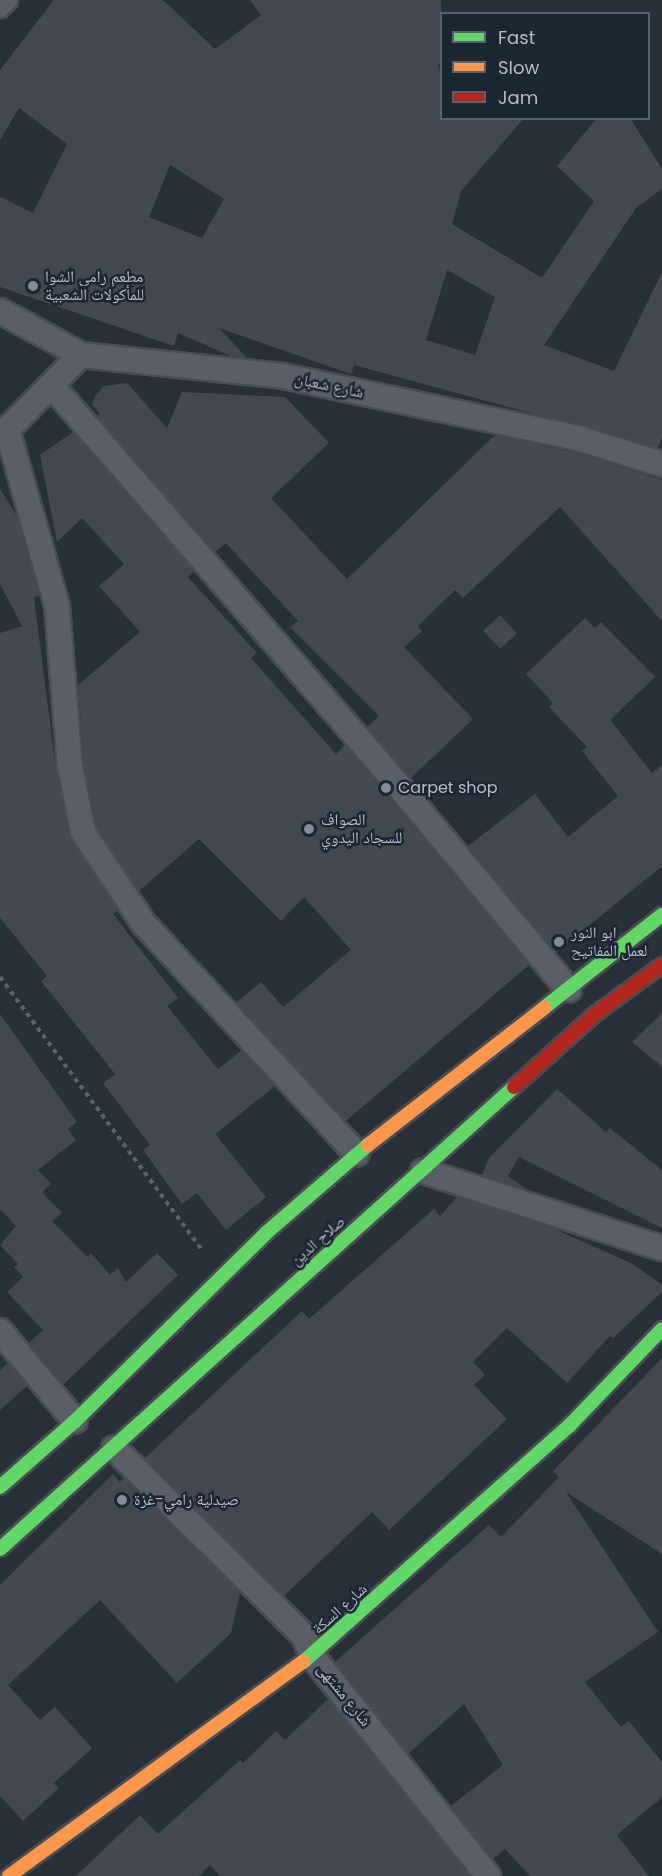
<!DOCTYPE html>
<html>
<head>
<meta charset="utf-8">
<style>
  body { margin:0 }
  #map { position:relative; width:662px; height:1876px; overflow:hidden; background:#2a3038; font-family:Poppins,"Noto Naskh Arabic",sans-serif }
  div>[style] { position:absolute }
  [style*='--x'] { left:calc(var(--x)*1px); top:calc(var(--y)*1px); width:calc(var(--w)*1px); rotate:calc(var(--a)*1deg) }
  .building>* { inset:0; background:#444950; transform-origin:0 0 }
  .path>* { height:4px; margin-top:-2px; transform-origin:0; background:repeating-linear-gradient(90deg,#5d636a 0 4.5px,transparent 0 9px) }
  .roads { filter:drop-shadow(2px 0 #484c53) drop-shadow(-2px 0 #484c53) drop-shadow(0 2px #484c53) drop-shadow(0 -2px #484c53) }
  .street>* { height:24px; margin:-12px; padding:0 12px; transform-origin:12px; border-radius:12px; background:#5a5e66 }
  .fast>* { height:14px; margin:-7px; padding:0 7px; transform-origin:7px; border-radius:7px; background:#63d668 }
  .slow>* { height:14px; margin:-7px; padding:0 7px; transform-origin:7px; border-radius:7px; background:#ff974d }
  .jam>* { height:14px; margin:-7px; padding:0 7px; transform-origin:7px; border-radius:7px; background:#b3261e }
  .dots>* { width:16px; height:16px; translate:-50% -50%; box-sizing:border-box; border:3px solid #1d2633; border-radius:50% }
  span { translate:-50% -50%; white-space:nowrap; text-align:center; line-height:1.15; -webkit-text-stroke:5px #1d2633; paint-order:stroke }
  .poi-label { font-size:16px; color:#b4bcc9 }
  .left { translate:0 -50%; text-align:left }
  .street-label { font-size:16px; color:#b4bcc9 }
  .legend { position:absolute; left:440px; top:12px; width:210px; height:108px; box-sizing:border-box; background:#1d2633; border:2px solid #59626f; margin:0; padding:8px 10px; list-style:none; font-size:18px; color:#b4bcc9 }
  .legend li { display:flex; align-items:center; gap:12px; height:30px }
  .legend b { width:30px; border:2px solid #59626f }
</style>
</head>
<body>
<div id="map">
  <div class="building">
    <i style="clip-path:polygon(evenodd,54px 0,163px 0,215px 49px,261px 15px,250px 0,441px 0,441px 63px,438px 65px,441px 74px,441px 118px,524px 118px,461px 191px,452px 224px,542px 278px,594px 201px,557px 166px,597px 118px,630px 118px,662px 169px,662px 189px,636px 208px,544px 345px,614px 371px,662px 272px,662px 437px,658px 448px,354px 365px,351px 374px,219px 328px,247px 358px,231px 356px,178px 333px,174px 346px,0 287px,0 197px,33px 213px,67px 144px,19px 108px,0 140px,0 70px,54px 0,170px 165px,224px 199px,202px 238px,149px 217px,170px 165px,54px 0,447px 270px,495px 297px,475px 355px,426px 340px,447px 270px)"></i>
    <i style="clip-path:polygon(127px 383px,167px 428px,182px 392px,285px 397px,329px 443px,271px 498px,347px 579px,495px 435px,577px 453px,662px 480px,662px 621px,560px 507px,463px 598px,455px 590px,418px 626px,422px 631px,404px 647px,473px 719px,411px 778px,367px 727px,379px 716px,290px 627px,298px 621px,226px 543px,215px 552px,97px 416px,100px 414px,92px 405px,95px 396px,104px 386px)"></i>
    <i style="clip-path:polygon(73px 432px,194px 571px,188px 577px,257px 653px,251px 658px,336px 754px,345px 745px,529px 965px,346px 1121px,236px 1003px,261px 982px,283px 1007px,351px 950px,304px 897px,281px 921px,199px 839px,139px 891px,96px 826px,84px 764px,78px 685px,140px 632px,99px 586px,124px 564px,82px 518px,57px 542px,40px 455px)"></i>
    <i style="clip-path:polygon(0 489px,17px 516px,39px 595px,34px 598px,56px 769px,71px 839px,118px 910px,113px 914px,178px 998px,167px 1006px,218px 1069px,242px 1050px,275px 1086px,215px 1134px,266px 1197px,226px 1230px,197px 1193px,182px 1204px,143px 1150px,150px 1145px,103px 1083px,115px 1074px,41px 981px,47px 976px,0 918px,0 633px,22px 626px,0 584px)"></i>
    <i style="left:500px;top:615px;width:25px;height:23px;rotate:47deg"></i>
    <i style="clip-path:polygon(585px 618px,595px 628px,601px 622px,655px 677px,610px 720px,652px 773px,662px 765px,662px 866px,563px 947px,555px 943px,551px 946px,468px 846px,535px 794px,568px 837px,618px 796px,582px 751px,587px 747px,549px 707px,553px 703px,526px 674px)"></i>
    <i style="clip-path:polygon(662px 1013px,662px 1067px,632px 1042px)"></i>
    <i style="clip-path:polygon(0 1014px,77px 1122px,68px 1129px,76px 1140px,38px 1170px,51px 1184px,42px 1192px,62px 1213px,52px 1221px,87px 1257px,91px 1253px,110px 1275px,118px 1268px,126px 1282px,157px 1253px,178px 1275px,63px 1385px,29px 1343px,43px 1330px,7px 1292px,23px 1277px,14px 1267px,18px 1264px,0 1245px,16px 1226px,0 1209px)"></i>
    <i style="clip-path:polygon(557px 1089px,606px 1132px,610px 1128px,662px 1170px,662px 1228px,519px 1157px,508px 1176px,526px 1189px,482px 1175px,489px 1158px)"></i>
    <i style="clip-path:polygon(457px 1197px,550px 1227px,633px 1264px,662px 1285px,662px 1292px,613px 1338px,610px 1336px,567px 1383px,507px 1328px,473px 1362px,485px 1375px,474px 1385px,507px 1419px,389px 1530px,372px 1512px,284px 1596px,145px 1458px,302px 1311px,309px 1319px,434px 1209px,440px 1216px)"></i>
    <i style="clip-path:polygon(662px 1358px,662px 1554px,566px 1492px,658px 1632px,585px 1682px,621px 1727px,629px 1721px,662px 1762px,662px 1797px,617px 1835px,649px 1876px,530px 1876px,505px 1849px,493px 1859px,451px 1806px,503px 1765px,464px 1704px,408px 1754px,335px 1662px,489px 1525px,501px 1537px,559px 1477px,553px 1471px)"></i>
    <i style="clip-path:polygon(8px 1363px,27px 1386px,0 1410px,0 1370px)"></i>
    <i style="clip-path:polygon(113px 1474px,120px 1482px,124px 1478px,240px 1593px,231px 1633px,177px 1683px,100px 1600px,8px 1685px,40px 1720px,55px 1707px,92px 1748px,54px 1783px,59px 1788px,23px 1821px,0 1796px,0 1585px)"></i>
    <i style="clip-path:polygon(328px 1699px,470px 1876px,220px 1876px,210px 1865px,199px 1876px,76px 1876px,140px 1815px,158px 1834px,240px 1760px,243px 1763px,276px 1731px,285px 1740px)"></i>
  </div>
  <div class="path">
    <i style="--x:0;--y:977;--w:341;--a:53.5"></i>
  </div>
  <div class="roads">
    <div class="street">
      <i style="--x:0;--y:5;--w:7;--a:-45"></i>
      <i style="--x:0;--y:311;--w:92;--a:28.5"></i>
      <i style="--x:81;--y:355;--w:203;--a:5.9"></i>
      <i style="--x:283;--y:376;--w:305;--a:11.9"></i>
      <i style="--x:581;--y:439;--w:85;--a:17.2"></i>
      <i style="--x:52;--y:386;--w:505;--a:49.02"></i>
      <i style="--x:383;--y:767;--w:290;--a:50.2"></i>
      <i style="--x:7;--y:429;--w:184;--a:74.2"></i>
      <i style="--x:57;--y:606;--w:161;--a:85.4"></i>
      <i style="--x:70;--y:766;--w:67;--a:78.9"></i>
      <i style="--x:83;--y:832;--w:110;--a:56.5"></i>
      <i style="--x:144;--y:924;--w:313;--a:47.2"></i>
      <i style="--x:0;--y:437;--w:115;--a:-45.4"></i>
      <i style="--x:423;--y:1171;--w:251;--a:17.9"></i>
      <i style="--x:0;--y:1331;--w:117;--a:50.2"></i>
      <i style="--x:114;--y:1448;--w:267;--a:44.7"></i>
      <i style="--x:304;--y:1636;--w:22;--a:68"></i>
      <i style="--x:312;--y:1656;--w:282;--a:51.3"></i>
    </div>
    <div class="fast">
      <i style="--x:545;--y:1007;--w:149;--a:-38.2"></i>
      <i style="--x:0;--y:1487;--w:100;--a:-41.3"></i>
      <i style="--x:75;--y:1421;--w:268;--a:-44.5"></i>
      <i style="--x:266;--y:1233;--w:135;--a:-40.8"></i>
      <i style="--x:0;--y:1549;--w:691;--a:-41.95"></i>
      <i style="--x:303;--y:1662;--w:356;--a:-41.6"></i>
      <i style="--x:569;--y:1426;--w:134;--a:-46.2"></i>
    </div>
    <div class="slow">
      <i style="--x:368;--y:1145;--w:224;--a:-37.9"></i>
      <i style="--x:9;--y:1876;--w:364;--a:-36.1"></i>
    </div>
    <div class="jam">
      <i style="--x:514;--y:1087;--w:108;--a:-42"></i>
      <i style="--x:594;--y:1015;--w:84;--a:-36.3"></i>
    </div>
  </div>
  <div class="dots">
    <i style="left:33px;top:286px;background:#848b96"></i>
    <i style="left:386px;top:788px;background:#848b96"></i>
    <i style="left:309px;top:829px;background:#848b96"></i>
    <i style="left:559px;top:942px;background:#848b96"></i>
    <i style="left:122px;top:1500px;background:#848b96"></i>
  </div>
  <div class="poi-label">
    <span class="left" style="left:45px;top:286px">مطعم رامي الشوا<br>للمأكولات الشعبية</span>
    <span class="left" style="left:398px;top:788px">Carpet shop</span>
    <span class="left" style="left:321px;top:829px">الصواف<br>للسجاد اليدوي</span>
    <span class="left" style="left:571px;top:942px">ابو النور<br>لعمل المفاتيح</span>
    <span class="left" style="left:134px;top:1500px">صيدلية رامي-غزة</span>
  </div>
  <div class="street-label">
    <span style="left:329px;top:386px;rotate:12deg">شارع شعبان</span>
    <span style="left:318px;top:1241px;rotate:-41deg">صلاح الدين</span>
    <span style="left:340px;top:1609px;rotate:-42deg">شارع السكة</span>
    <span style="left:344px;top:1695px;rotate:51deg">شارع مشتهى</span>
  </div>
  <ul class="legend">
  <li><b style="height:8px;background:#63d668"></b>Fast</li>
  <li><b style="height:8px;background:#ff974d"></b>Slow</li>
  <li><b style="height:8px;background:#b3261e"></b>Jam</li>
  </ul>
</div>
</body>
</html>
